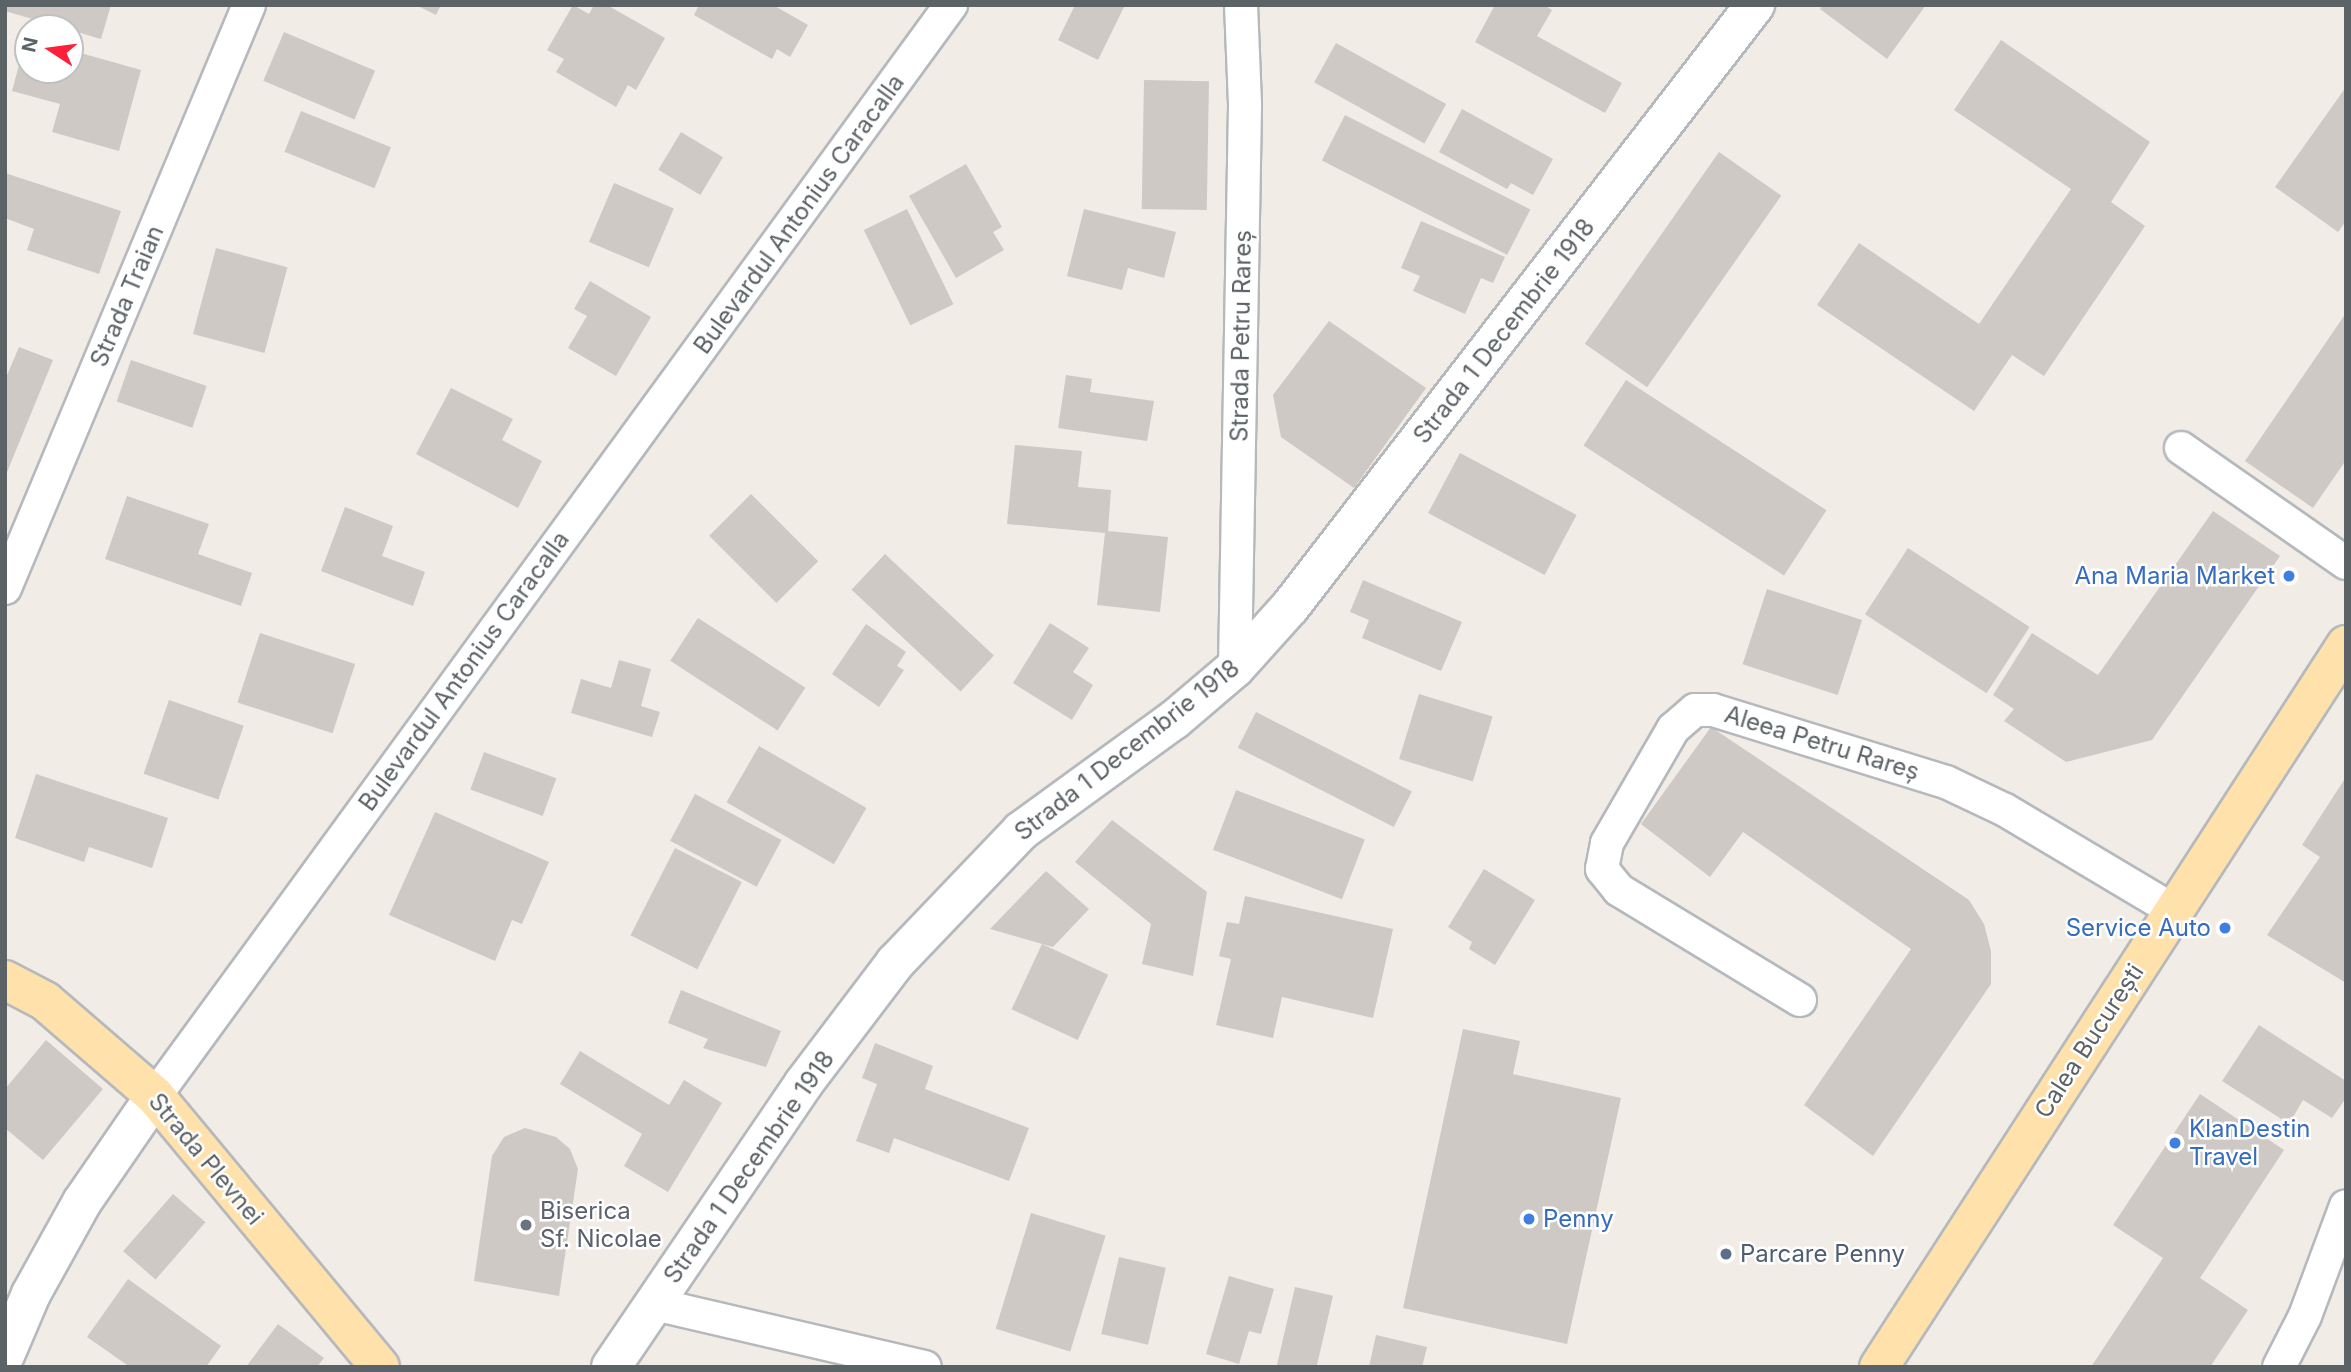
<!DOCTYPE html>
<html>
<head>
<meta charset="utf-8">
<style>
  body { margin:0 }
  #map { position:relative; width:2351px; height:1372px; overflow:hidden; background:#f1ece5; font-family:Inter,sans-serif }
  div>[style] { position:absolute }
  [style*='--x'] { left:calc(var(--x)*1px); top:calc(var(--y)*1px); width:calc(var(--w)*1px); rotate:calc(var(--a)*1deg) }
  .building>* { inset:0; background:#cec9c4; transform-origin:0 0 }
  .roads { filter:drop-shadow(2px 0 #b5b9bd) drop-shadow(-2px 0 #b5b9bd) drop-shadow(0 2px #b5b9bd) drop-shadow(0 -2px #b5b9bd) }
  .street>* { height:32px; margin:-16px; padding:0 16px; transform-origin:16px; border-radius:16px; background:#fff }
  .secondary>* { height:38px; margin:-19px; padding:0 19px; transform-origin:19px; border-radius:19px; background:#fff }
  .primary>* { height:38px; margin:-19px; padding:0 19px; transform-origin:19px; border-radius:19px; background:#ffe1ab }
  .dots>* { width:19px; height:19px; translate:-50% -50%; box-sizing:border-box; border:4px solid #fff; border-radius:50% }
  span { translate:-50% -50%; white-space:nowrap; text-align:center; line-height:1.15; -webkit-text-stroke:5px #fff; paint-order:stroke }
  .street-label { font-size:24px; color:#5c6367 }
  .shop-label { font-size:24px; color:#366cbe }
  .right { translate:-100% -50%; text-align:right }
  .left { translate:0 -50%; text-align:left }
  .worship-label { font-size:24px; color:#5b616d }
  .service-label { font-size:24px; color:#4e5e75 }
  .frame { position:absolute; inset:0; border:7px solid #5c6367; pointer-events:none }
  .north { position:absolute; left:14px; top:14px; width:70px; height:70px; box-sizing:border-box; background:#fff; border:2px solid #bec1c2; border-radius:50%; rotate:283deg; font-size:19px; font-weight:700; line-height:28px; text-align:center; color:#5c6367 }
  .north::after { content:''; display:block; margin:auto; width:24px; height:32px; background:#fc203a; clip-path:polygon(50% 0,100% 100%,50% 72%,0 100%) }
</style>
</head>
<body>
<div id="map">
  <div class="building">
    <i style="clip-path:polygon(7px 5px,111px 5px,101px 39px,5px 11px)"></i>
    <i style="clip-path:polygon(416px 5px,441px 5px,436px 15px)"></i>
    <i style="clip-path:polygon(573px 5px,589px 14px,594px 5px,607px 5px,665px 38px,636px 90px,628px 85px,616px 107px,556px 72px,564px 59px,547px 50px)"></i>
    <i style="clip-path:polygon(699px 5px,773px 5px,808px 25px,790px 57px,777px 49px,772px 59px,694px 15px)"></i>
    <i style="clip-path:polygon(1075px 5px,1125px 5px,1098px 60px,1058px 40px)"></i>
    <i style="clip-path:polygon(1495px 5px,1544px 5px,1552px 10px,1537px 36px,1622px 83px,1605px 113px,1475px 42px)"></i>
    <i style="clip-path:polygon(1823px 5px,1926px 5px,1887px 59px,1820px 9px)"></i>
    <i style="left:284px;top:32px;width:99px;height:53px;rotate:23deg"></i>
    <i style="clip-path:polygon(27px 35px,28px 70px,70px 70px,70px 50px,141px 70px,119px 151px,52px 132px,60px 104px,12px 91px)"></i>
    <i style="clip-path:polygon(2001px 40px,2150px 142px,2111px 202px,2145px 226px,2044px 376px,2012px 355px,1974px 411px,1817px 305px,1859px 243px,1979px 324px,2071px 189px,1954px 110px)"></i>
    <i style="left:1336px;top:43px;width:126px;height:45px;rotate:29deg"></i>
    <i style="left:1144px;top:80px;width:65px;height:129px;rotate:1deg"></i>
    <i style="clip-path:polygon(2346px 87px,2346px 221px,2338px 232px,2275px 187px)"></i>
    <i style="clip-path:polygon(1462px 109px,1553px 159px,1533px 195px,1511px 183px,1507px 189px,1439px 152px)"></i>
    <i style="left:301px;top:111px;width:97px;height:44px;rotate:22deg"></i>
    <i style="left:1345px;top:115px;width:208px;height:51px;rotate:27deg"></i>
    <i style="left:681px;top:132px;width:49px;height:44px;rotate:31deg"></i>
    <i style="left:1719px;top:152px;width:76px;height:234px;rotate:35deg"></i>
    <i style="clip-path:polygon(966px 164px,1002px 227px,993px 232px,1004px 250px,956px 278px,909px 196px)"></i>
    <i style="clip-path:polygon(5px 173px,121px 211px,99px 274px,27px 250px,34px 229px,5px 218px)"></i>
    <i style="left:614px;top:183px;width:65px;height:64px;rotate:23deg"></i>
    <i style="left:907px;top:209px;width:106px;height:48px;rotate:64deg"></i>
    <i style="clip-path:polygon(1084px 209px,1176px 232px,1164px 278px,1128px 268px,1122px 290px,1067px 276px)"></i>
    <i style="clip-path:polygon(1421px 221px,1505px 257px,1493px 283px,1481px 278px,1465px 314px,1413px 291px,1420px 276px,1401px 268px)"></i>
    <i style="left:216px;top:248px;width:74px;height:89px;rotate:15deg"></i>
    <i style="clip-path:polygon(590px 281px,651px 317px,616px 376px,568px 348px,587px 316px,574px 309px)"></i>
    <i style="clip-path:polygon(2346px 313px,2346px 460px,2313px 508px,2245px 461px)"></i>
    <i style="clip-path:polygon(1329px 321px,1426px 388px,1354px 488px,1281px 437px,1273px 395px)"></i>
    <i style="clip-path:polygon(19px 347px,53px 360px,5px 477px,5px 380px)"></i>
    <i style="left:131px;top:360px;width:80px;height:44px;rotate:19deg"></i>
    <i style="clip-path:polygon(1066px 375px,1092px 379px,1090px 392px,1154px 401px,1147px 441px,1058px 428px)"></i>
    <i style="left:1626px;top:380px;width:239px;height:78px;rotate:33deg"></i>
    <i style="clip-path:polygon(451px 388px,513px 419px,502px 440px,542px 461px,518px 508px,416px 454px)"></i>
    <i style="clip-path:polygon(1015px 445px,1082px 451px,1078px 487px,1111px 490px,1108px 531px,1168px 537px,1160px 612px,1097px 605px,1105px 533px,1007px 524px)"></i>
    <i style="left:1460px;top:453px;width:132px;height:68px;rotate:28deg"></i>
    <i style="left:751px;top:494px;width:95px;height:59px;rotate:45deg"></i>
    <i style="clip-path:polygon(127px 496px,209px 524px,198px 554px,252px 573px,241px 606px,105px 559px)"></i>
    <i style="clip-path:polygon(345px 507px,393px 526px,382px 556px,425px 572px,413px 606px,321px 571px)"></i>
    <i style="clip-path:polygon(2213px 511px,2280px 556px,2152px 740px,2066px 762px,2004px 721px,2014px 709px,1993px 695px,2032px 633px,2098px 675px)"></i>
    <i style="left:1908px;top:548px;width:145px;height:79px;rotate:33deg"></i>
    <i style="left:885px;top:554px;width:149px;height:49px;rotate:43deg"></i>
    <i style="clip-path:polygon(1363px 580px,1462px 622px,1441px 671px,1362px 638px,1369px 620px,1350px 612px)"></i>
    <i style="left:1767px;top:589px;width:100px;height:79px;rotate:18deg"></i>
    <i style="left:698px;top:618px;width:128px;height:51px;rotate:33deg"></i>
    <i style="clip-path:polygon(1050px 623px,1089px 648px,1073px 672px,1093px 685px,1072px 720px,1013px 683px)"></i>
    <i style="clip-path:polygon(866px 624px,906px 652px,897px 666px,904px 670px,879px 707px,832px 674px)"></i>
    <i style="left:260px;top:633px;width:100px;height:73px;rotate:18deg"></i>
    <i style="clip-path:polygon(619px 660px,651px 669px,641px 706px,660px 712px,652px 737px,571px 713px,581px 679px,611px 688px)"></i>
    <i style="left:1419px;top:694px;width:77px;height:68px;rotate:17deg"></i>
    <i style="left:169px;top:700px;width:79px;height:78px;rotate:19deg"></i>
    <i style="left:1256px;top:712px;width:175px;height:40px;rotate:27deg"></i>
    <i style="clip-path:polygon(1711px 727px,1969px 900px,1984px 924px,1991px 951px,1991px 984px,1873px 1156px,1804px 1105px,1911px 949px,1743px 832px,1710px 877px,1641px 824px)"></i>
    <i style="left:759px;top:746px;width:124px;height:65px;rotate:30deg"></i>
    <i style="left:484px;top:752px;width:77px;height:40px;rotate:20deg"></i>
    <i style="clip-path:polygon(36px 774px,168px 818px,152px 868px,89px 847px,84px 862px,15px 838px)"></i>
    <i style="clip-path:polygon(2346px 777px,2346px 983px,2267px 935px,2320px 857px,2302px 845px)"></i>
    <i style="left:1236px;top:790px;width:138px;height:64px;rotate:21deg"></i>
    <i style="left:695px;top:794px;width:98px;height:53px;rotate:28deg"></i>
    <i style="clip-path:polygon(435px 812px,549px 862px,522px 924px,512px 920px,495px 961px,389px 915px)"></i>
    <i style="clip-path:polygon(1112px 820px,1207px 892px,1193px 976px,1142px 964px,1151px 924px,1075px 862px)"></i>
    <i style="left:675px;top:848px;width:75px;height:98px;rotate:27deg"></i>
    <i style="clip-path:polygon(1484px 869px,1535px 900px,1495px 965px,1469px 949px,1472px 942px,1448px 927px)"></i>
    <i style="clip-path:polygon(1046px 871px,1089px 909px,1053px 947px,990px 929px)"></i>
    <i style="clip-path:polygon(1245px 896px,1393px 929px,1373px 1018px,1282px 997px,1273px 1038px,1216px 1025px,1231px 959px,1219px 956px,1227px 922px,1239px 924px)"></i>
    <i style="left:1042px;top:944px;width:73px;height:72px;rotate:25deg"></i>
    <i style="clip-path:polygon(681px 990px,781px 1031px,766px 1067px,703px 1048px,708px 1039px,668px 1023px)"></i>
    <i style="clip-path:polygon(2259px 1025px,2346px 1081px,2346px 1098px,2332px 1118px,2303px 1100px,2289px 1124px,2222px 1081px)"></i>
    <i style="clip-path:polygon(1463px 1029px,1520px 1041px,1513px 1074px,1621px 1098px,1567px 1344px,1403px 1308px)"></i>
    <i style="clip-path:polygon(46px 1040px,103px 1089px,43px 1160px,5px 1128px,5px 1089px)"></i>
    <i style="clip-path:polygon(875px 1043px,933px 1066px,925px 1089px,1029px 1128px,1009px 1181px,894px 1138px,889px 1153px,856px 1141px,877px 1084px,862px 1078px)"></i>
    <i style="clip-path:polygon(580px 1051px,669px 1105px,684px 1080px,722px 1103px,668px 1192px,624px 1166px,642px 1134px,560px 1084px)"></i>
    <i style="clip-path:polygon(2200px 1094px,2284px 1150px,2200px 1278px,2248px 1310px,2210px 1367px,2091px 1367px,2163px 1258px,2113px 1225px)"></i>
    <i style="clip-path:polygon(525px 1128px,556px 1137px,570px 1149px,578px 1169px,559px 1296px,474px 1281px,492px 1156px,504px 1137px)"></i>
    <i style="left:173px;top:1194px;width:43px;height:76px;rotate:41deg"></i>
    <i style="left:1031px;top:1213px;width:78px;height:121px;rotate:17deg"></i>
    <i style="left:1119px;top:1257px;width:48px;height:79px;rotate:13deg"></i>
    <i style="clip-path:polygon(1229px 1276px,1274px 1289px,1261px 1334px,1249px 1331px,1239px 1364px,1206px 1354px)"></i>
    <i style="clip-path:polygon(128px 1279px,221px 1346px,206px 1367px,130px 1367px,87px 1337px)"></i>
    <i style="left:1295px;top:1287px;width:39px;height:82px;rotate:13deg"></i>
    <i style="clip-path:polygon(278px 1324px,324px 1358px,317px 1367px,246px 1367px)"></i>
    <i style="clip-path:polygon(1376px 1335px,1427px 1347px,1422px 1367px,1369px 1367px)"></i>
  </div>
  <div class="roads">
    <div class="street">
      <i style="--x:2181;--y:448;--w:201;--a:34.9"></i>
      <i style="--x:5;--y:588;--w:632;--a:-67.29"></i>
      <i style="--x:1235;--y:668;--w:564;--a:-88.98"></i>
      <i style="--x:1245;--y:104;--w:99;--a:-92.3"></i>
      <i style="--x:1800;--y:1000;--w:212;--a:-148.7"></i>
      <i style="--x:1619;--y:890;--w:27;--a:-129"></i>
      <i style="--x:1602;--y:869;--w:26;--a:-79"></i>
      <i style="--x:1607;--y:843;--w:132;--a:-59.9"></i>
      <i style="--x:1673;--y:729;--w:29;--a:-41"></i>
      <i style="--x:1695;--y:710;--w:18;--a:0"></i>
      <i style="--x:1713;--y:710;--w:244;--a:17.2"></i>
      <i style="--x:1946;--y:782;--w:65;--a:25.4"></i>
      <i style="--x:2005;--y:810;--w:196;--a:30.8"></i>
      <i style="--x:155;--y:1096;--w:1351;--a:-53.89"></i>
      <i style="--x:654;--y:1304;--w:278;--a:13.1"></i>
      <i style="--x:2279;--y:1367;--w:57;--a:-63"></i>
      <i style="--x:2305;--y:1316;--w:117;--a:-69.6"></i>
    </div>
    <div class="secondary">
      <i style="--x:5;--y:1355;--w:66;--a:-66.9"></i>
      <i style="--x:31;--y:1294;--w:105;--a:-61"></i>
      <i style="--x:82;--y:1202;--w:129;--a:-55.4"></i>
      <i style="--x:611;--y:1367;--w:343;--a:-55.8"></i>
      <i style="--x:804;--y:1083;--w:151;--a:-52.8"></i>
      <i style="--x:895;--y:963;--w:182;--a:-46.3"></i>
      <i style="--x:1021;--y:831;--w:189;--a:-36"></i>
      <i style="--x:1174;--y:720;--w:80;--a:-40.4"></i>
      <i style="--x:1235;--y:668;--w:82;--a:-48"></i>
      <i style="--x:1290;--y:607;--w:761;--a:-52.32"></i>
    </div>
    <div class="primary">
      <i style="--x:5;--y:980;--w:45;--a:27.7"></i>
      <i style="--x:45;--y:1001;--w:145;--a:40.8"></i>
      <i style="--x:155;--y:1096;--w:352;--a:50.3"></i>
      <i style="--x:1879;--y:1367;--w:860;--a:-57.1"></i>
    </div>
  </div>
  <div class="dots">
    <i style="left:2289px;top:576px;background:#3f7fe0"></i>
    <i style="left:2225px;top:928px;background:#3f7fe0"></i>
    <i style="left:2175px;top:1143px;background:#3f7fe0"></i>
    <i style="left:1529px;top:1219px;background:#3f7fe0"></i>
    <i style="left:526px;top:1225px;background:#6b7280"></i>
    <i style="left:1726px;top:1254px;background:#5c6f8a"></i>
  </div>
  <div class="street-label">
    <span style="left:799px;top:214px;rotate:-54deg">Bulevardul Antonius Caracalla</span>
    <span style="left:127px;top:296px;rotate:-67deg">Strada Traian</span>
    <span style="left:1504px;top:331px;rotate:-52deg">Strada 1 Decembrie 1918</span>
    <span style="left:1241px;top:336px;rotate:-89deg">Strada Petru Rareș</span>
    <span style="left:464px;top:671px;rotate:-54deg">Bulevardul Antonius Caracalla</span>
    <span style="left:1822px;top:743px;rotate:17deg">Aleea Petru Rareș</span>
    <span style="left:1127px;top:750px;rotate:-38deg">Strada 1 Decembrie 1918</span>
    <span style="left:2089px;top:1041px;rotate:-57deg">Calea București</span>
    <span style="left:206px;top:1159px;rotate:50deg">Strada Plevnei</span>
    <span style="left:749px;top:1167px;rotate:-55deg">Strada 1 Decembrie 1918</span>
  </div>
  <div class="shop-label">
    <span class="right" style="left:2275px;top:576px">Ana Maria Market</span>
    <span class="right" style="left:2211px;top:928px">Service Auto</span>
    <span class="left" style="left:2189px;top:1143px">KlanDestin<br>Travel</span>
    <span class="left" style="left:1543px;top:1219px">Penny</span>
  </div>
  <div class="worship-label">
    <span class="left" style="left:540px;top:1225px">Biserica<br>Sf. Nicolae</span>
  </div>
  <div class="service-label">
    <span class="left" style="left:1740px;top:1254px">Parcare Penny</span>
  </div>
  <div class="frame"></div>
  <div class="north">N</div>
</div>
</body>
</html>
